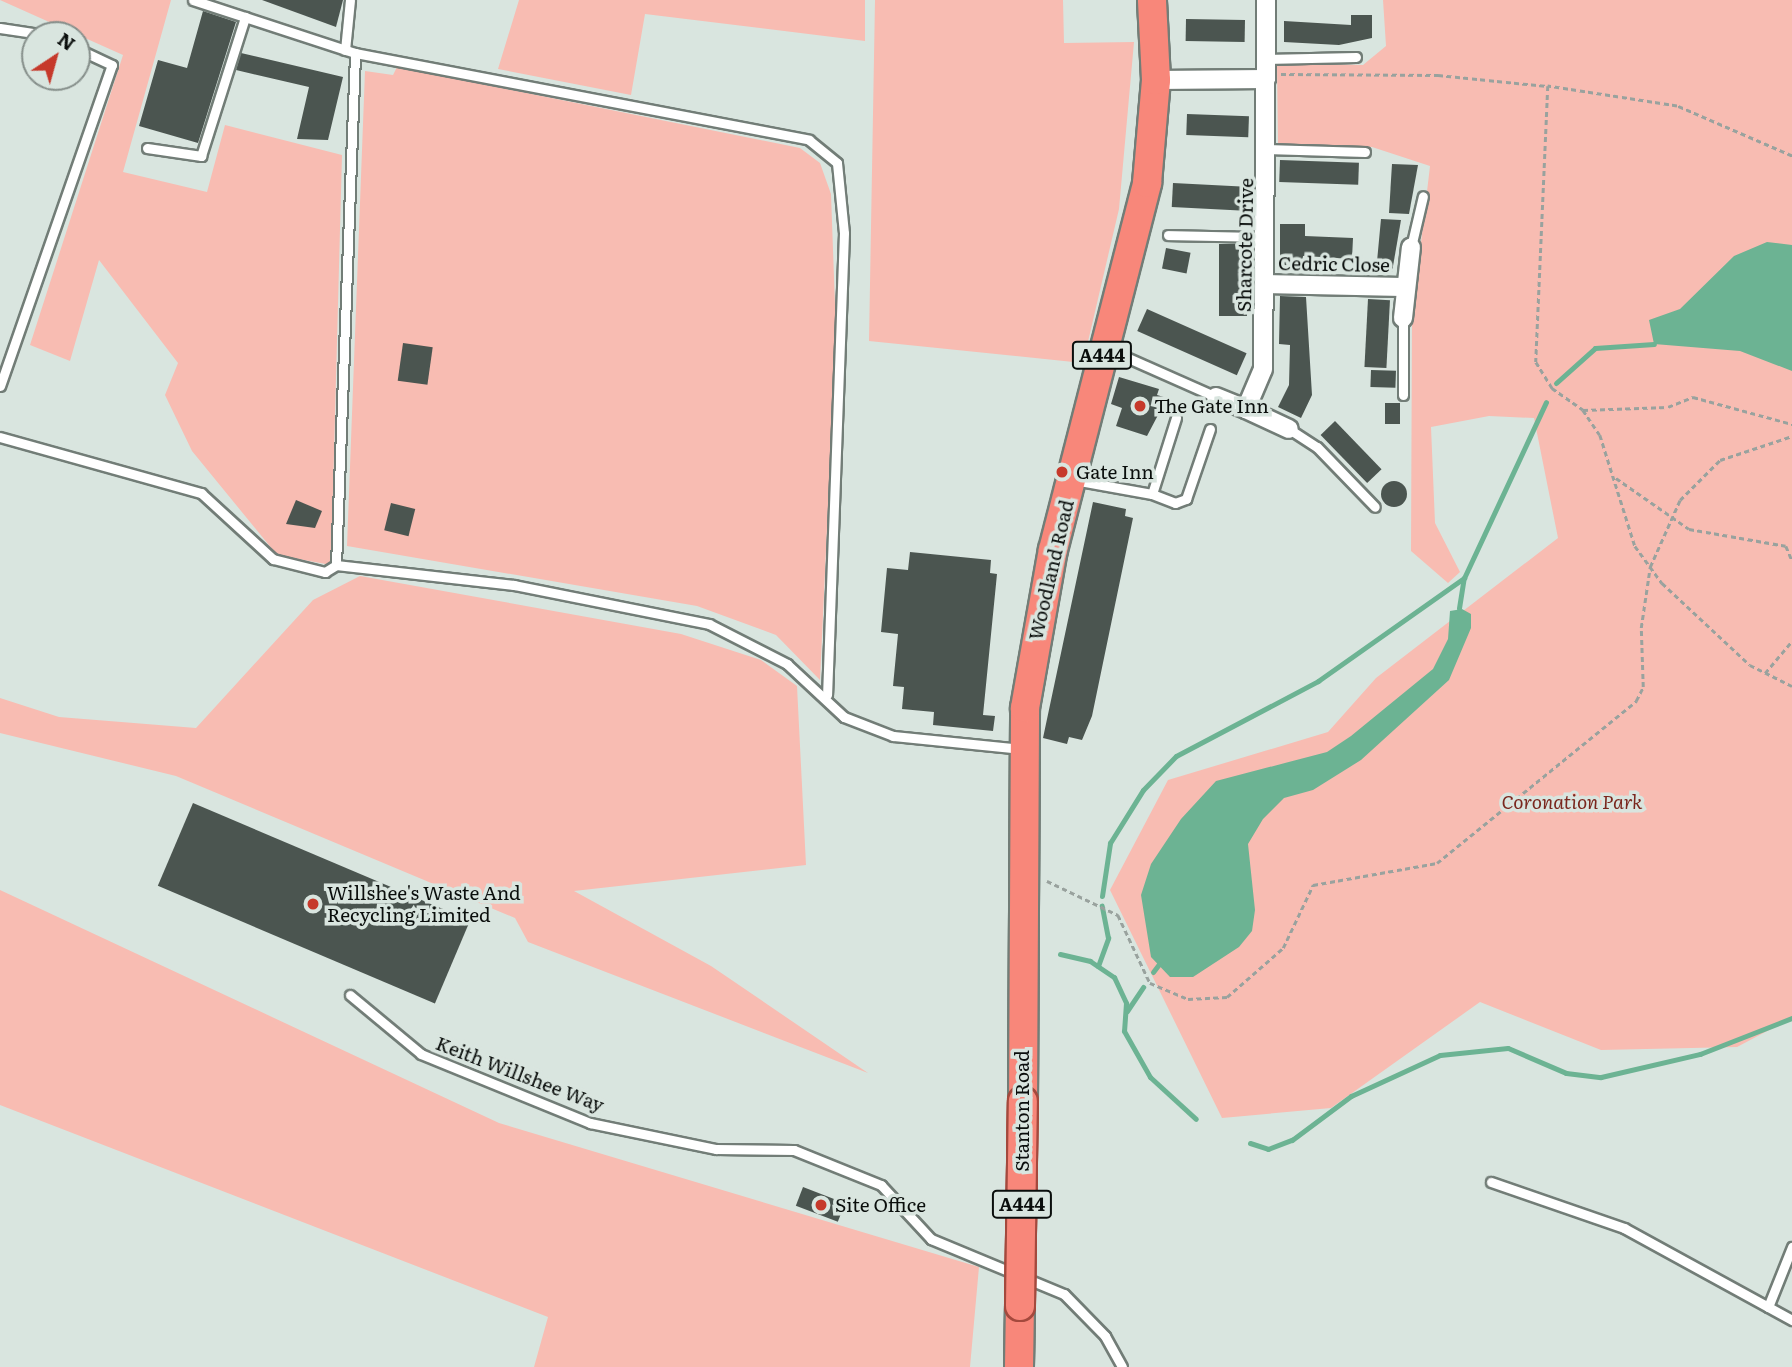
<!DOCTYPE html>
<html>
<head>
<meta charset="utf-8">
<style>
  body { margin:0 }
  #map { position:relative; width:1792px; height:1367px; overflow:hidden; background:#d9e5df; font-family:Literata,serif }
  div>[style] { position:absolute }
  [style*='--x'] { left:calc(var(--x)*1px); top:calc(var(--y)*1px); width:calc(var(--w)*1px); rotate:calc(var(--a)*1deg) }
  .green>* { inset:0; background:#f8bcb2 }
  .water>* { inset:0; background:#6cb393 }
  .stream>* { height:5px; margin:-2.5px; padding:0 2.5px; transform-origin:2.5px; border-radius:2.5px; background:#6cb393 }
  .building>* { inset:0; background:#4b5550; transform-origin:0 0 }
  .round { border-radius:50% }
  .path>* { height:2.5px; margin-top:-1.25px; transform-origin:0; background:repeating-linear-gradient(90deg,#99a29e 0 5px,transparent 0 8.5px) }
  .roads { filter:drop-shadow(2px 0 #727d77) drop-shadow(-2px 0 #727d77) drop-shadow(0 2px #727d77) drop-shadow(0 -2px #727d77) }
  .service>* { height:9px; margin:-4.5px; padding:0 4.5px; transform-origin:4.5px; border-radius:4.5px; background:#fff }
  .minor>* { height:18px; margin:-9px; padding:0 9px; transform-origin:9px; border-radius:9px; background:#fff }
  .trunk>* { height:28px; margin:-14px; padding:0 14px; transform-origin:14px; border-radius:14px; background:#f8877a }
  .bridges { filter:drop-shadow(2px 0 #a4493d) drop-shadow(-2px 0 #a4493d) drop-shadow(0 2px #a4493d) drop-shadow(0 -2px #a4493d) }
  .trunk-bridge>* { height:28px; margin:-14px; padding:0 14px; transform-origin:14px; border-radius:14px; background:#f8877a }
  .dots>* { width:19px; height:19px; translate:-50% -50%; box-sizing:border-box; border:4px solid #d9e5df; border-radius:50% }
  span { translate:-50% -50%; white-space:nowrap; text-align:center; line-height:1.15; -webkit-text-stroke:7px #d9e5df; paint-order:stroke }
  .shield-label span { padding:2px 5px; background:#d9e5df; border:2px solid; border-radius:5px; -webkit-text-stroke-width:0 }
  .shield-label { font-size:18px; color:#0a0e0c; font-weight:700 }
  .street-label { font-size:19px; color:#0a0e0c }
  .poi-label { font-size:19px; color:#0a0e0c }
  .left { translate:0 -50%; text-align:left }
  .park-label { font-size:19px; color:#7a271e; font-style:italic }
  .north { position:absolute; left:21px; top:21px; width:70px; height:70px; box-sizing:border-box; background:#d9e5df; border:2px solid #868f8b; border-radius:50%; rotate:36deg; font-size:19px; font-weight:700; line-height:28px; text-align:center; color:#0a0e0c }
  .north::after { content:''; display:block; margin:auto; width:24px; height:32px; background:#c6392b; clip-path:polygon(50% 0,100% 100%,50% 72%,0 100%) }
</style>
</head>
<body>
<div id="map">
  <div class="green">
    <i style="clip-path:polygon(0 0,171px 0,123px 172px,207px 192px,225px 125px,342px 155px,331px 565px,277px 555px,192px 451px,165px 395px,178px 363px,99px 260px,70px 361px,30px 345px,123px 55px)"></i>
    <i style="clip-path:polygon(519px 0,865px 0,865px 41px,645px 14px,631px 95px,498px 69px)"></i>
    <i style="clip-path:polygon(875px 0,1063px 0,1064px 43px,1134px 42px,1119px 209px,1083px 363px,869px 341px)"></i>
    <i style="clip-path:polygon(1383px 0,1792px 0,1792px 1018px,1737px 1047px,1601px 1050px,1480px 1002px,1331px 1108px,1222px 1118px,1110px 890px,1168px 780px,1328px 732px,1376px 678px,1558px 538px,1534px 418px,1489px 416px,1431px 427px,1435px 523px,1460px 572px,1448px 583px,1411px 551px,1412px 319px,1430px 166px,1372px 147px,1278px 144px,1277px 63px,1363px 65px,1386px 46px)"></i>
    <i style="clip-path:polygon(397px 67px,800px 148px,820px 163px,831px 194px,836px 333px,820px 680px,776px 635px,697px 606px,347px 546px,365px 71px,393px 75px)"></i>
    <i style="clip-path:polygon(360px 576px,681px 634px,761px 660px,797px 686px,806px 865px,574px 891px,711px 966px,868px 1073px,528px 942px,515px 918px,176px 776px,0 733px,0 698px,59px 717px,196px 728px,313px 600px)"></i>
    <i style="clip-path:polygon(0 890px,499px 1123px,979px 1267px,970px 1367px,534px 1367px,548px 1317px,0 1105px)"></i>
  </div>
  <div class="water">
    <i style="clip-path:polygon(1767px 242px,1792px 245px,1792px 371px,1740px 351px,1654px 344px,1649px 320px,1680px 309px,1734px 256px)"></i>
    <i style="clip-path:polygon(1462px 609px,1471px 614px,1471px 628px,1449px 680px,1361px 760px,1313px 790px,1284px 798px,1263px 819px,1248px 844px,1255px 910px,1252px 931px,1239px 947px,1193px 977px,1170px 977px,1151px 957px,1141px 895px,1151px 864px,1181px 819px,1216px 781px,1327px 752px,1351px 736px,1433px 669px,1448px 639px,1450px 611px)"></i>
  </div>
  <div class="stream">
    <i style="--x:1556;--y:383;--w:52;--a:-41.9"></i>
    <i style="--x:1595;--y:348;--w:59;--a:-3.9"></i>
    <i style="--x:1459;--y:608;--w:30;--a:-81"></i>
    <i style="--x:1102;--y:896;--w:54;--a:-81.4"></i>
    <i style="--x:1110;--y:843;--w:62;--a:-58.1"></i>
    <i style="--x:1143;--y:790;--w:47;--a:-45.9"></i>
    <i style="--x:1176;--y:756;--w:161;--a:-27.8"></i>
    <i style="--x:1318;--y:681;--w:179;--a:-35.2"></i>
    <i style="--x:1464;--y:578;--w:194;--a:-65"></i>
    <i style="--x:1060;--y:954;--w:31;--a:13"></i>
    <i style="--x:1090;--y:961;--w:29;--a:34"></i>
    <i style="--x:1114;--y:977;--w:29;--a:65"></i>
    <i style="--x:1126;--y:1003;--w:28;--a:94"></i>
    <i style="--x:1124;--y:1031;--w:53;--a:60.5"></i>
    <i style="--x:1150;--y:1077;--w:62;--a:42.4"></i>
    <i style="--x:1098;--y:966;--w:30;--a:-70"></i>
    <i style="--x:1108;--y:938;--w:33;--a:-101"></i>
    <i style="--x:1153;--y:972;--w:10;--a:-53"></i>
    <i style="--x:1127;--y:1011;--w:29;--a:-56"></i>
    <i style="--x:1250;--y:1143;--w:19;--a:18"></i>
    <i style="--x:1268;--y:1149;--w:26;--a:-21"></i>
    <i style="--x:1292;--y:1140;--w:74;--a:-36.7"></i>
    <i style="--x:1351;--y:1096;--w:98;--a:-24.7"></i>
    <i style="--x:1440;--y:1055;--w:68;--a:-5.9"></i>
    <i style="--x:1508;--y:1048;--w:63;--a:23.3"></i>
    <i style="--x:1566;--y:1073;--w:35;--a:7"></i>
    <i style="--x:1601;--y:1077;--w:102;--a:-13.1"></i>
    <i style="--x:1700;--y:1054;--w:99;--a:-21.4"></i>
  </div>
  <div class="building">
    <i style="clip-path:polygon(262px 0,343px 0,336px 27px)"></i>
    <i style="clip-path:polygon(203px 11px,236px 22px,198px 143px,139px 126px,158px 60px,187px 68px)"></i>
    <i style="clip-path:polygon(1351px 15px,1372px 15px,1372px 38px,1339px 45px,1284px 42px,1284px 21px,1351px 25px)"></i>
    <i style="left:1186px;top:19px;width:59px;height:22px;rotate:1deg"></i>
    <i style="clip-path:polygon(241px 53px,343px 77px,328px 140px,297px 139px,309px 87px,236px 70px)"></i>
    <i style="left:1187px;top:114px;width:62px;height:21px;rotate:2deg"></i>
    <i style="left:1280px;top:160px;width:79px;height:22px;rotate:2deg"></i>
    <i style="clip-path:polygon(1392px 164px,1418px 165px,1409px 214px,1389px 213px)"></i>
    <i style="left:1173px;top:183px;width:73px;height:24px;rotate:3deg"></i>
    <i style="clip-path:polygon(1381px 219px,1401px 220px,1392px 272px,1376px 272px)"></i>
    <i style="clip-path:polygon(1280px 224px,1305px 224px,1305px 236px,1353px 238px,1352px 259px,1303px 256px,1302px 266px,1280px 265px)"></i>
    <i style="left:1219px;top:244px;width:28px;height:72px"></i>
    <i style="left:1166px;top:248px;width:25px;height:21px;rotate:11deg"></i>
    <i style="clip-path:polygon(1280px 296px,1306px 297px,1312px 395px,1301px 418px,1278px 407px,1289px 385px,1290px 345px,1279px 344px)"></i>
    <i style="left:1368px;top:299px;width:22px;height:68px;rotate:3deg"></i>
    <i style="left:1147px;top:309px;width:109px;height:24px;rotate:24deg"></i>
    <i style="left:403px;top:343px;width:30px;height:38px;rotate:8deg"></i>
    <i style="left:1371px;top:370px;width:25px;height:17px;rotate:2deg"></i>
    <i style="clip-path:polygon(1119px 377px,1159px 389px,1157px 395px,1167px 398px,1147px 436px,1116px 426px,1122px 408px,1111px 404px)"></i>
    <i style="left:1385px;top:403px;width:15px;height:21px"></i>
    <i style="left:1335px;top:421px;width:67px;height:20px;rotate:46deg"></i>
    <i class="round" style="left:1381px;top:481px;width:26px;height:26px"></i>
    <i style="clip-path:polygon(296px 500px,322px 511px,315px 528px,286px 524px)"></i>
    <i style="clip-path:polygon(1093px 502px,1126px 509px,1125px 516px,1133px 518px,1092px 716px,1082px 740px,1069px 737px,1067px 744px,1043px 738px)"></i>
    <i style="left:391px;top:503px;width:25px;height:28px;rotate:14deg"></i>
    <i style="clip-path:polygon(910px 552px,991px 560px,990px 573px,997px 574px,983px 715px,995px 716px,993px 731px,933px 725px,934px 712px,902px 709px,904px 687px,893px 686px,898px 634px,881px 632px,887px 568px,908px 570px)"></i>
    <i style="left:193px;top:803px;width:301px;height:90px;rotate:23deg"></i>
    <i style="left:803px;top:1187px;width:45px;height:20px;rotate:21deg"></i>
  </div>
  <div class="path">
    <i style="--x:1281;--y:74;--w:157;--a:0.4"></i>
    <i style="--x:1438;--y:75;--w:110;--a:5.8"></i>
    <i style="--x:1792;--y:156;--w:125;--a:-156.5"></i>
    <i style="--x:1677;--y:106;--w:131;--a:-171.2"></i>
    <i style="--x:1548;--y:86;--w:276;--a:92.5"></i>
    <i style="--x:1536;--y:362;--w:31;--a:58"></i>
    <i style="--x:1552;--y:388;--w:38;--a:35"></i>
    <i style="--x:1583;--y:410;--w:30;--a:56"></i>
    <i style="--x:1600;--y:435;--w:116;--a:72.5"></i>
    <i style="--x:1635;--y:546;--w:46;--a:53.9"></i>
    <i style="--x:1662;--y:583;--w:120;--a:43"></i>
    <i style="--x:1750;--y:665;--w:47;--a:26.6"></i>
    <i style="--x:1583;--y:410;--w:85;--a:-2"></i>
    <i style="--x:1668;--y:407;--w:27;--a:-22"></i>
    <i style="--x:1693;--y:397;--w:103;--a:15.3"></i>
    <i style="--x:1616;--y:478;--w:89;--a:34.9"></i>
    <i style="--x:1689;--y:529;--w:98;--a:9.9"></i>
    <i style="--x:1786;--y:546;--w:15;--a:67"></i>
    <i style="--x:1765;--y:673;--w:42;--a:-49.8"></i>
    <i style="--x:1047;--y:881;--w:79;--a:25.6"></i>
    <i style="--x:1118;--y:915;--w:75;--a:64.8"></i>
    <i style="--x:1150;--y:983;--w:41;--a:22.8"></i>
    <i style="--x:1188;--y:999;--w:39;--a:-3"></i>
    <i style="--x:1227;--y:997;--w:74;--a:-41.2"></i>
    <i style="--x:1283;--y:948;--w:70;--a:-64.5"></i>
    <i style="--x:1313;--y:885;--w:126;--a:-10.1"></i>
    <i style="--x:1437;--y:863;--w:257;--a:-39.1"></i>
    <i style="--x:1636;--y:701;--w:16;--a:-63"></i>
    <i style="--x:1643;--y:687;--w:59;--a:-91.9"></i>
    <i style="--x:1641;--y:628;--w:62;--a:-81.6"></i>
    <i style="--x:1650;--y:567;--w:73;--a:-65.9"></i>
    <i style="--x:1680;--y:500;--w:57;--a:-45"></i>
    <i style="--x:1720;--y:460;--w:76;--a:-18.4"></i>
  </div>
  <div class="roads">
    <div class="service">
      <i style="--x:193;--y:0;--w:170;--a:18.1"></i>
      <i style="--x:355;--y:53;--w:462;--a:10.8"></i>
      <i style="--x:809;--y:140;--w:36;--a:39"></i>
      <i style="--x:837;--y:163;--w:70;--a:84.3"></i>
      <i style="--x:844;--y:233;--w:462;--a:92.1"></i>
      <i style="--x:0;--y:28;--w:48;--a:8.5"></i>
      <i style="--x:345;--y:50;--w:50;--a:-84.3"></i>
      <i style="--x:1265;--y:59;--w:91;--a:-1.3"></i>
      <i style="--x:147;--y:148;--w:55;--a:8.4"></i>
      <i style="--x:201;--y:156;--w:146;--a:-72.4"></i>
      <i style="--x:1266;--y:149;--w:99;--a:1.7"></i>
      <i style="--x:1168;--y:235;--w:97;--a:1.2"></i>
      <i style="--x:1411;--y:247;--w:52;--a:-76.8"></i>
      <i style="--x:1128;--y:358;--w:96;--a:23.9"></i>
      <i style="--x:0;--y:386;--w:340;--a:-70.8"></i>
      <i style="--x:112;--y:65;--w:38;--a:-155"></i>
      <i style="--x:1403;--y:395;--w:77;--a:-90"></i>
      <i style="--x:1289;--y:429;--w:33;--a:33"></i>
      <i style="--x:1317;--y:447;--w:83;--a:46"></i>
      <i style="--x:0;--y:437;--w:209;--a:15.6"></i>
      <i style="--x:201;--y:493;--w:98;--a:42.5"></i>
      <i style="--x:273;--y:559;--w:54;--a:14"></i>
      <i style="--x:325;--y:572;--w:13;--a:-32"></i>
      <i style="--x:336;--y:565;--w:179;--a:6.4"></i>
      <i style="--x:514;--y:585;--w:199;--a:11.3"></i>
      <i style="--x:709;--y:624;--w:88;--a:27.1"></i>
      <i style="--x:787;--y:664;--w:78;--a:42.9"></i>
      <i style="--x:844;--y:717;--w:53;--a:21.2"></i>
      <i style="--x:893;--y:736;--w:130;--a:5.8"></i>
      <i style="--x:1074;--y:480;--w:79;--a:10.2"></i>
      <i style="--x:1152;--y:494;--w:80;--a:-72.5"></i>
      <i style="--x:1152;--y:494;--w:25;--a:21"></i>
      <i style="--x:1175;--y:503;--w:12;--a:-20"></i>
      <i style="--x:1186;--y:499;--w:74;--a:-71.1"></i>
      <i style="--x:336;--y:565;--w:512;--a:-87.87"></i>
      <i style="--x:350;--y:995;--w:92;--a:39.7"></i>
      <i style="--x:421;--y:1054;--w:183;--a:22.2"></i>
      <i style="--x:590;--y:1123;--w:129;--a:11.7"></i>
      <i style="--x:716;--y:1149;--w:78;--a:0.7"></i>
      <i style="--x:794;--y:1150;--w:94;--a:21.9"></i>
      <i style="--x:881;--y:1185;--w:74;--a:47.2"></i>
      <i style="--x:931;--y:1239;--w:144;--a:22.5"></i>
      <i style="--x:1064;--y:1294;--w:59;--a:45.7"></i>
      <i style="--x:1105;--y:1336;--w:35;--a:61"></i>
      <i style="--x:1491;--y:1182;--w:141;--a:19.1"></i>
      <i style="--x:1624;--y:1228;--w:192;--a:28.7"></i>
      <i style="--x:1768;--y:1307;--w:65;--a:-68.2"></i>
    </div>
    <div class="minor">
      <i style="--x:1156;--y:80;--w:110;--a:-0.5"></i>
      <i style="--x:1264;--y:284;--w:138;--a:1.2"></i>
      <i style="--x:1403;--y:318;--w:71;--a:-83.6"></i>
      <i style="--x:1216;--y:397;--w:32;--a:22"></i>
      <i style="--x:1246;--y:409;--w:43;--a:-67"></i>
      <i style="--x:1263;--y:369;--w:369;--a:-89.5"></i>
      <i style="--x:1246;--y:409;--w:47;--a:24.9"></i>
    </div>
    <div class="trunk">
      <i style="--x:1023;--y:1101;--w:393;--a:-89.7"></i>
      <i style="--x:1025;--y:708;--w:160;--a:-80"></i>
      <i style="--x:1053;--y:550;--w:379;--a:-75.6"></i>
      <i style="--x:1147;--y:183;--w:103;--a:-85"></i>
      <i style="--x:1156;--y:80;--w:80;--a:-92.9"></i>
      <i style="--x:1019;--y:1367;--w:61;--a:-89.1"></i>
    </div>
  </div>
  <div class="bridges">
    <div class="trunk-bridge">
      <i style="--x:1020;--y:1306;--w:205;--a:-89.2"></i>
    </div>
  </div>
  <div class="dots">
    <i style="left:1140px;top:406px;background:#c6392b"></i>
    <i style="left:1062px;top:472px;background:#c6392b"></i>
    <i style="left:313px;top:904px;background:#c6392b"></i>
    <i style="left:821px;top:1205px;background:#c6392b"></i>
  </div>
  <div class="shield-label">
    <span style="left:1102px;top:355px">A444</span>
    <span style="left:1022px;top:1204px">A444</span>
  </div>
  <div class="street-label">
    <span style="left:1245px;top:245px;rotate:-89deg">Sharcote Drive</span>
    <span style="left:1334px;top:264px;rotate:1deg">Cedric Close</span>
    <span style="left:1051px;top:570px;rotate:-77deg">Woodland Road</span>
    <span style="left:520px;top:1074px;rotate:21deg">Keith Willshee Way</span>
    <span style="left:1022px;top:1111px;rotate:-90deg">Stanton Road</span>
  </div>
  <div class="poi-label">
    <span class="left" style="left:1154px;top:406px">The Gate Inn</span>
    <span class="left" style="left:1076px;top:472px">Gate Inn</span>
    <span class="left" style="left:327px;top:904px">Willshee's Waste And<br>Recycling Limited</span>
    <span class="left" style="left:835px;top:1205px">Site Office</span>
  </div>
  <div class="park-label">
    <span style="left:1572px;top:802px">Coronation Park</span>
  </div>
  <div class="north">N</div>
</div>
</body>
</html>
